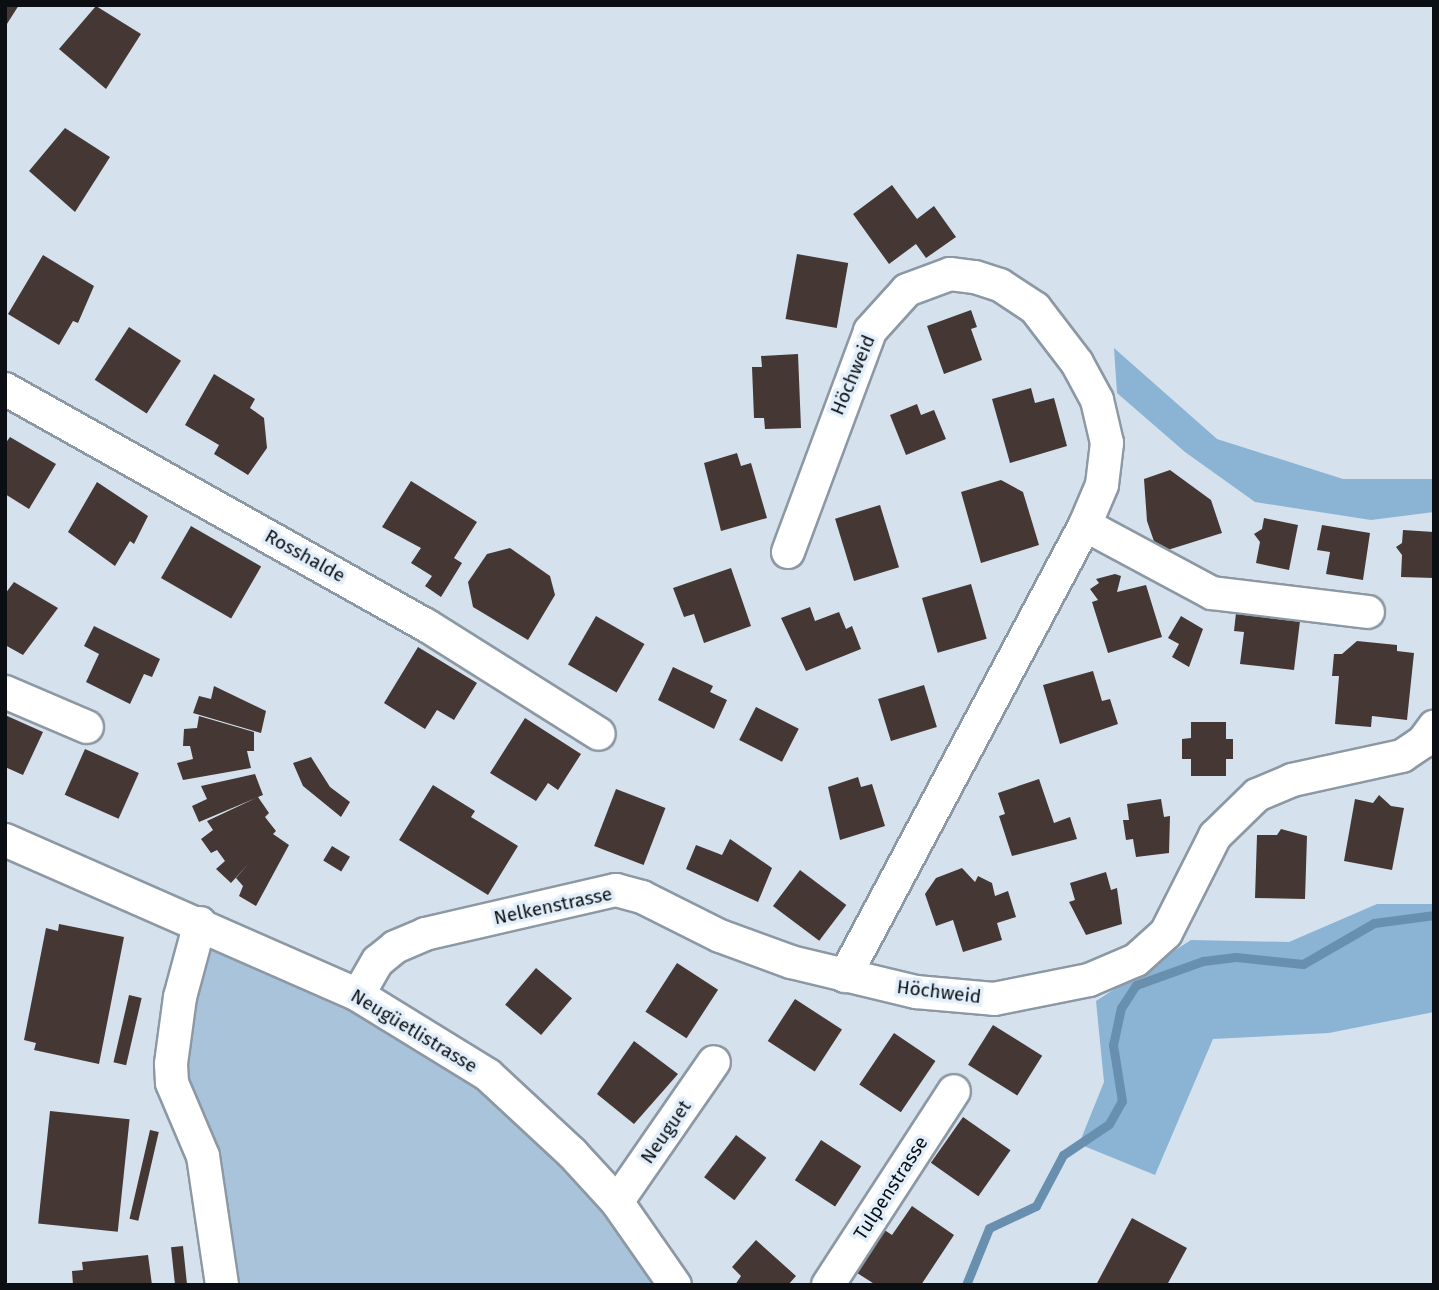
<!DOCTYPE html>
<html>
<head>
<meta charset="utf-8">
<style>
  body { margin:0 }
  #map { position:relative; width:1439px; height:1290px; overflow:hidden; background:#d5e2ee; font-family:"Fira Sans",sans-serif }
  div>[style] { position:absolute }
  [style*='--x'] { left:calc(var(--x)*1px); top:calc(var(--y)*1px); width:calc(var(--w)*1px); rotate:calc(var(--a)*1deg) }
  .green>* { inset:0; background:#a8c3da }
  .forest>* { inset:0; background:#8bb3d4 }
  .stream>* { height:9px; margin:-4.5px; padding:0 4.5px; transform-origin:4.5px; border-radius:4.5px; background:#698faf }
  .building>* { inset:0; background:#453734; transform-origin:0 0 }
  .roads { filter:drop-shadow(2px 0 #8c98a3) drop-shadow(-2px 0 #8c98a3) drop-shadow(0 2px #8c98a3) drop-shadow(0 -2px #8c98a3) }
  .minor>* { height:32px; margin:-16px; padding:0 16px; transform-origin:16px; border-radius:16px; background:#fff }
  span { translate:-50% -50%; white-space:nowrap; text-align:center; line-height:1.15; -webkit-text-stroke:7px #e2effb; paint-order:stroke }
  .street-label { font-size:19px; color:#0b0f13 }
  .frame { position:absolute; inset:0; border:7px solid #0b0f13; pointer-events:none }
</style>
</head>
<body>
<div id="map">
  <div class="green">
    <i style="clip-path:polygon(215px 949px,394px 1032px,474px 1084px,574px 1173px,658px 1285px,231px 1285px,183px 1059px,205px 951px)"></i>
  </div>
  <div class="forest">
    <i style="clip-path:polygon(1114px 348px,1217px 439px,1343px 479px,1434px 479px,1434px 512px,1371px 520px,1255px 502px,1185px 452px,1117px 393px)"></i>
    <i style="clip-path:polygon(1377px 904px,1434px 904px,1434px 1012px,1329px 1033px,1213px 1039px,1155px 1175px,1079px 1144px,1104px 1082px,1096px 1001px,1191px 940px,1289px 942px)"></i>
  </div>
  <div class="stream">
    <i style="--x:966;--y:1285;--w:61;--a:-68"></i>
    <i style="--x:989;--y:1228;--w:52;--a:-25.1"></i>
    <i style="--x:1036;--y:1206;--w:58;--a:-62.1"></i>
    <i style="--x:1063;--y:1155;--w:55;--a:-34"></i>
    <i style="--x:1109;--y:1124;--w:26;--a:-61"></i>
    <i style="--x:1122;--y:1101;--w:57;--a:-99.1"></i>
    <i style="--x:1113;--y:1045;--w:38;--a:-78"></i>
    <i style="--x:1121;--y:1008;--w:27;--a:-57"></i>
    <i style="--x:1136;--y:985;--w:71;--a:-19.7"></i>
    <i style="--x:1203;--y:961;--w:33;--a:-7"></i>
    <i style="--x:1236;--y:957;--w:67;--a:6"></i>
    <i style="--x:1303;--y:964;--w:82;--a:-30"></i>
    <i style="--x:1374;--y:923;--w:61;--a:-7.6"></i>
  </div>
  <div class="building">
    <i style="clip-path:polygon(5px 5px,19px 5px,5px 27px)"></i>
    <i style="clip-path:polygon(96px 6px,141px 34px,106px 89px,59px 49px)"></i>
    <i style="clip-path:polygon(65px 128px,110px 157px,75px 212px,29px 171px)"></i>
    <i style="clip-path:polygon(892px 185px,917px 219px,934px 206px,956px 237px,926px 258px,916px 244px,889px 264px,853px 214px)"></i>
    <i style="left:797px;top:254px;width:52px;height:66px;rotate:10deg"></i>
    <i style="clip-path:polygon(43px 255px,94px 286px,78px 323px,73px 321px,59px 345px,8px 314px)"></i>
    <i style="clip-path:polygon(971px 310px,977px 327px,971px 329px,982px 360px,944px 374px,927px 326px)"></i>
    <i style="left:129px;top:327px;width:62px;height:63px;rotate:33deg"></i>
    <i style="clip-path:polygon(798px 354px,801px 428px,765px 429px,764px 418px,754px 418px,752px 367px,762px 367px,761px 356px)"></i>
    <i style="clip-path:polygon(214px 374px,255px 399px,250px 408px,264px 418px,267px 448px,248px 475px,214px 454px,219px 445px,185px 425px)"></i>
    <i style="clip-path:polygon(1031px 388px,1035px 403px,1054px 398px,1067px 446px,1010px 463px,992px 399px)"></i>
    <i style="clip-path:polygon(917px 404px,921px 415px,934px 410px,946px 439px,906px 455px,890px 415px)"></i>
    <i style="clip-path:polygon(10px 437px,56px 464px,29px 509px,5px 494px,5px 444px)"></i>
    <i style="clip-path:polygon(737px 453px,741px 466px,751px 463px,767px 518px,721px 531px,704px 463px)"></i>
    <i style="clip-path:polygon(1170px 470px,1211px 500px,1222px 533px,1158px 553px,1147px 521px,1144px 479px)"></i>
    <i style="clip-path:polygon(1001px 480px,1023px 492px,1039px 545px,981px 563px,961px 492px)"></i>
    <i style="clip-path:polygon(411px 481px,477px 522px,454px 558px,462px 563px,441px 597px,425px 586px,432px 576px,411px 563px,421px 548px,382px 527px)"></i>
    <i style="clip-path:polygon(97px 482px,148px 516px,134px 544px,130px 541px,115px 566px,68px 532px)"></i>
    <i style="left:880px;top:505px;width:65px;height:47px;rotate:73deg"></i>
    <i style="clip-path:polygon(1264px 518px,1298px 525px,1289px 570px,1256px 563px,1260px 542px,1254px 534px,1262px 529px)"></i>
    <i style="clip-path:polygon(1322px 525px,1370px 533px,1363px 580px,1326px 574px,1330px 552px,1317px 550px)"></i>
    <i style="left:191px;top:526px;width:81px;height:60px;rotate:30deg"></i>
    <i style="clip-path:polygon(1403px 530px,1434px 532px,1434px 578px,1401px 577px,1402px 555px,1396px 547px,1402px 543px)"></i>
    <i style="clip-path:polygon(510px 548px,550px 576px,555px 595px,528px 640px,473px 607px,468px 582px,487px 554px)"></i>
    <i style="clip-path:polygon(731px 568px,751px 626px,704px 643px,694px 614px,684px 617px,673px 588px)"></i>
    <i style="clip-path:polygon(1115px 574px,1121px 576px,1117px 592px,1146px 585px,1162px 637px,1108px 653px,1092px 602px,1098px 600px,1090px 589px,1099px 583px,1096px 579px)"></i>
    <i style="clip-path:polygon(14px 582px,58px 608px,23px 655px,5px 645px,5px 594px)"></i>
    <i style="left:971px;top:584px;width:57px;height:51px;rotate:74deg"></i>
    <i style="clip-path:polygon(810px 607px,815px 621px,839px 612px,846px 629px,852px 626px,861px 649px,806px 671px,781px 618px)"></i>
    <i style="clip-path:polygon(1236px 613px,1300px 621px,1294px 670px,1240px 664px,1244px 632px,1234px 631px)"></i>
    <i style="left:596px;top:616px;width:56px;height:56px;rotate:30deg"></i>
    <i style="clip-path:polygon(1181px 616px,1203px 629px,1189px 667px,1172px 657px,1179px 644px,1168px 638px)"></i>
    <i style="clip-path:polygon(94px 626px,160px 659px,152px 677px,144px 674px,130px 704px,86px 682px,99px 654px,84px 646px)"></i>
    <i style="clip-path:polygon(1357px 641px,1397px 645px,1397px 651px,1414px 653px,1407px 720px,1372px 716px,1371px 727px,1335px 724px,1339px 676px,1332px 676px,1334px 654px,1342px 654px)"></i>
    <i style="clip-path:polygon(418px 647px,477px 683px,454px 720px,437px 710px,425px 729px,384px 703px)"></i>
    <i style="clip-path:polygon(673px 667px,713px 686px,710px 692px,727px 700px,714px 729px,658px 700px)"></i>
    <i style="clip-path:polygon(1093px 671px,1102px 701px,1110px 699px,1118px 724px,1060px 744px,1043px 685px)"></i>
    <i style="left:924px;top:685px;width:44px;height:48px;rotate:73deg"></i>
    <i style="clip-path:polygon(214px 686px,266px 711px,261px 733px,193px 713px,199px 696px,211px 699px)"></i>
    <i style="left:756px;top:707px;width:48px;height:37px;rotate:27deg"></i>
    <i style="clip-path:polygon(5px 715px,43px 732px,23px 775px,5px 767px)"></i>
    <i style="clip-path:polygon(199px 716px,254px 732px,254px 751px,247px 751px,251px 768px,183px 780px,177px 763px,193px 759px,190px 746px,183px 746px,184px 729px,197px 728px)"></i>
    <i style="clip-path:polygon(525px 718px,581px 754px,558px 790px,548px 783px,536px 801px,490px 773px)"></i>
    <i style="clip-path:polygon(1191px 722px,1226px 722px,1226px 739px,1233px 739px,1233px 759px,1226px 759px,1226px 776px,1191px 776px,1191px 759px,1182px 759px,1182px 739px,1191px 738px)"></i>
    <i style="left:85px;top:749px;width:59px;height:50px;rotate:24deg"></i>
    <i style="clip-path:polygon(311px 757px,330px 787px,350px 802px,341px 817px,303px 786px,293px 763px)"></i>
    <i style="clip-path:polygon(255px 774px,263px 795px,258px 797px,269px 813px,265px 817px,276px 831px,273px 834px,289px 845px,256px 906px,239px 896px,243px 886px,236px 878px,249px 863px,231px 883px,216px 869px,225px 861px,217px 850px,211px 853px,201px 839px,213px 830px,207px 821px,256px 798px,199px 822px,192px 806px,207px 799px,201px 786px)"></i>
    <i style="clip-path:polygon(858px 777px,861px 787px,872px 784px,885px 826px,840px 840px,828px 787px)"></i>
    <i style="clip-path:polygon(1039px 779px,1054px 823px,1070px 817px,1077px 839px,1012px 856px,999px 816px,1005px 814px,998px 793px)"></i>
    <i style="clip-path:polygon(433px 785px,475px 811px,471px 817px,518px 846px,488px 895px,399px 840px)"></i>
    <i style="left:616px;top:789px;width:53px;height:61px;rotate:21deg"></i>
    <i style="clip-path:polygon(1379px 795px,1391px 806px,1404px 808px,1392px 870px,1344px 861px,1355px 799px,1373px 803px)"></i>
    <i style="clip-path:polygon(1161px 799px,1164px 817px,1170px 816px,1169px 853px,1136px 857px,1133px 839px,1126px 840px,1123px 820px,1129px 820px,1127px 804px)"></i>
    <i style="clip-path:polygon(1281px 829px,1307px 836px,1305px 899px,1255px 898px,1257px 835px,1277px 835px)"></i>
    <i style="clip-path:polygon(730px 839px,772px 868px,758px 902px,686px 869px,696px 845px,722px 855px)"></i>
    <i style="left:332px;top:846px;width:21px;height:17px;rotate:31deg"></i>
    <i style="clip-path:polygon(962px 868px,975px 882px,978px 876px,992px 883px,995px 896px,1008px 891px,1016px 917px,997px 923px,1002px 940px,963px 952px,953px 920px,936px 926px,925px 894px,936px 878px)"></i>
    <i style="left:800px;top:870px;width:58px;height:45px;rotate:37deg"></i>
    <i style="clip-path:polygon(1106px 872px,1111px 890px,1117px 888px,1122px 924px,1086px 935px,1069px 902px,1075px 900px,1070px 883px)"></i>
    <i style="clip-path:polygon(59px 924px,124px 937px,99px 1064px,34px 1050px,36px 1043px,24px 1040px,46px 928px,58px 931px)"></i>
    <i style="left:677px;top:963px;width:49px;height:58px;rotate:33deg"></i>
    <i style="left:536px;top:968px;width:47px;height:48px;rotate:40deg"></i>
    <i style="left:129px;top:995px;width:13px;height:69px;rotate:13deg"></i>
    <i style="left:795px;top:999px;width:56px;height:50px;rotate:33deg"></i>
    <i style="left:993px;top:1025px;width:58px;height:47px;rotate:32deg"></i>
    <i style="left:894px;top:1033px;width:50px;height:62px;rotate:34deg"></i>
    <i style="clip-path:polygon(634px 1041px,678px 1074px,634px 1124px,597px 1094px)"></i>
    <i style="left:50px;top:1111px;width:80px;height:113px;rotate:6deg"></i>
    <i style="left:963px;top:1117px;width:58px;height:56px;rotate:35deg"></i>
    <i style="left:150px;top:1130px;width:9px;height:91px;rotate:13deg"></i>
    <i style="left:736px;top:1135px;width:38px;height:53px;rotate:37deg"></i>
    <i style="left:821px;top:1140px;width:48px;height:48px;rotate:33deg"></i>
    <i style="clip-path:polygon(912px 1206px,954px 1235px,921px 1285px,876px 1285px,854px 1271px,883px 1229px,892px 1235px)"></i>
    <i style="clip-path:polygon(1132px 1218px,1187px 1248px,1167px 1285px,1096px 1285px)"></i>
    <i style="clip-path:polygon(756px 1240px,796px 1276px,788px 1285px,735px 1285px,741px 1276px,732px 1267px)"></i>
    <i style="left:183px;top:1246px;width:39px;height:12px;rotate:84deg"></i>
    <i style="clip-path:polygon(148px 1255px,152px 1285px,73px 1285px,72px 1271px,83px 1270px,82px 1262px)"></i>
  </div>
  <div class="roads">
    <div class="minor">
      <i style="--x:5;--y:389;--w:483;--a:29.3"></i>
      <i style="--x:426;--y:625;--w:204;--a:32.2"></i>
      <i style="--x:1085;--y:525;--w:144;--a:28.2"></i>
      <i style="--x:1212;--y:593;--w:157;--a:6.9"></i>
      <i style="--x:788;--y:552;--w:236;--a:-69.6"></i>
      <i style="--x:870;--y:331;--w:55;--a:-47.9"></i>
      <i style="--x:907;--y:290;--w:46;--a:-20.4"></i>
      <i style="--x:950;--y:274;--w:25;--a:7"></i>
      <i style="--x:975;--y:277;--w:26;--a:18"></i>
      <i style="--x:1000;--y:285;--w:42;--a:33.3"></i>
      <i style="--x:1035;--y:308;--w:69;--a:52.6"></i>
      <i style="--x:1077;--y:363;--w:42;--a:61.6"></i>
      <i style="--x:1097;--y:400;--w:44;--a:76.9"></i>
      <i style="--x:1107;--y:443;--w:42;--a:96.8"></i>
      <i style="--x:1102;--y:485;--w:43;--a:113"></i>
      <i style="--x:1085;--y:525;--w:511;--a:118.02"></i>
      <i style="--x:5;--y:692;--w:89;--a:23.1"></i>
      <i style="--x:5;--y:840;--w:386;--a:23.7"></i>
      <i style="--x:358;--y:995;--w:153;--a:31.6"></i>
      <i style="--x:488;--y:1075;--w:115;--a:42.9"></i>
      <i style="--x:572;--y:1153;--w:67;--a:47.4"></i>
      <i style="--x:617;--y:1202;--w:101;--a:55.1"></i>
      <i style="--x:200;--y:923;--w:77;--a:105.1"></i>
      <i style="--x:180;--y:997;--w:68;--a:97.7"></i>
      <i style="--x:171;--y:1064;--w:19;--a:87"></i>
      <i style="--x:172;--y:1083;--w:79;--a:67"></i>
      <i style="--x:203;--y:1156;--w:130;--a:81.6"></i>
      <i style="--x:358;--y:995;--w:39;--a:-60"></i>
      <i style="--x:378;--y:961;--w:22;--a:-39"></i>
      <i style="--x:395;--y:947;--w:33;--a:-23"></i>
      <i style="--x:425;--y:934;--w:196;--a:-13"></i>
      <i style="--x:616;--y:890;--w:27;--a:15"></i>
      <i style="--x:642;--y:897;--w:87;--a:26.6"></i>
      <i style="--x:720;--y:936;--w:76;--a:20.1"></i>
      <i style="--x:791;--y:962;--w:129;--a:13.5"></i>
      <i style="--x:916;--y:992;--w:78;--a:5.1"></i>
      <i style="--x:994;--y:999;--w:97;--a:-11.3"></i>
      <i style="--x:1089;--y:980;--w:51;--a:-23.1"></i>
      <i style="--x:1136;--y:960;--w:40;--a:-42"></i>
      <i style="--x:1166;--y:933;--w:109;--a:-63.2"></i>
      <i style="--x:1215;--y:836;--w:59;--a:-44.3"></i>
      <i style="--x:1257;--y:795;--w:38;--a:-23"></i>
      <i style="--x:1292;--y:780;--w:113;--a:-12.3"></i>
      <i style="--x:1402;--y:756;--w:25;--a:-34"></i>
      <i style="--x:1423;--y:742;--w:19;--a:-54"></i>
      <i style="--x:617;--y:1202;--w:170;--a:-55.3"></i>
      <i style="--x:828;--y:1285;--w:231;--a:-57"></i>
    </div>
  </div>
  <div class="street-label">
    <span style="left:853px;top:375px;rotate:-67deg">Höchweid</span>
    <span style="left:305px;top:556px;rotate:29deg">Rosshalde</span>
    <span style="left:553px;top:906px;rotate:-12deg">Nelkenstrasse</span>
    <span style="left:939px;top:992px;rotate:7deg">Höchweid</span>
    <span style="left:414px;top:1031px;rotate:31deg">Neugüetlistrasse</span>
    <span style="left:666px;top:1132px;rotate:-55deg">Neuguet</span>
    <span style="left:891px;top:1188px;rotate:-57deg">Tulpenstrasse</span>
  </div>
  <div class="frame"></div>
</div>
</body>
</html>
